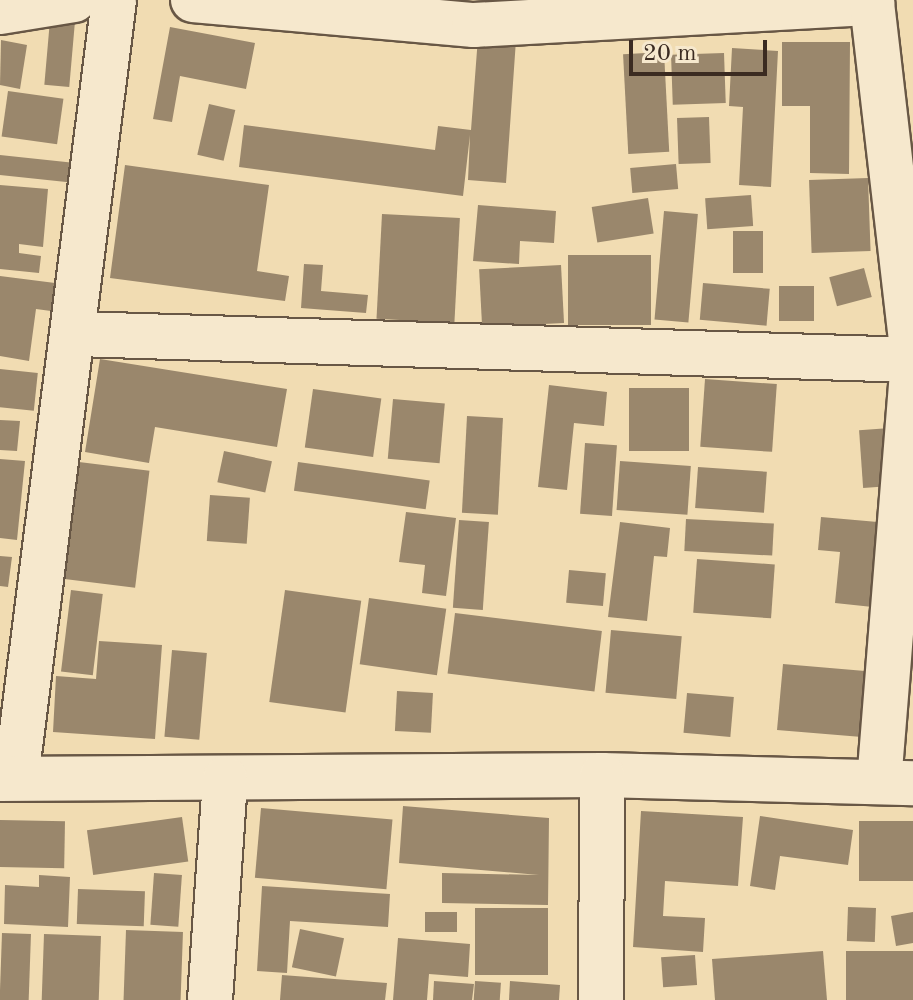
<!DOCTYPE html>
<html>
<head>
<meta charset="utf-8">
<style>
  body { margin:0 }
  #map { position:relative; width:913px; height:1000px; overflow:hidden; background:#f1dcb2; font-family:"Old Standard TT",serif }
  div>[style] { position:absolute }
  [style*='--x'] { left:calc(var(--x)*1px); top:calc(var(--y)*1px); width:calc(var(--w)*1px); rotate:calc(var(--a)*1deg) }
  .building>* { inset:0; background:#9a876c; transform-origin:0 0 }
  .roads { filter:drop-shadow(2px 0 #685745) drop-shadow(-2px 0 #685745) drop-shadow(0 2px #685745) drop-shadow(0 -2px #685745) }
  .minor>* { height:44px; margin:-22px; padding:0 22px; transform-origin:22px; border-radius:22px; background:#f6e8cd }
  span { translate:-50% -50%; white-space:nowrap; text-align:center; line-height:1.15; -webkit-text-stroke:6px #f6e8cd; paint-order:stroke }
  .scale { position:absolute; left:629px; top:40px; width:138px; height:36px; box-sizing:border-box; border:4px solid #3b2b21; border-top:0; padding-left:10px; font-size:24px; line-height:28px; white-space:nowrap; color:#3b2b21; -webkit-text-stroke:6px #f6e8cd; paint-order:stroke }
</style>
</head>
<body>
<div id="map">
  <div class="building">
    <i style="left:50px;top:20px;width:25px;height:65px;rotate:5deg"></i>
    <i style="clip-path:polygon(170px 27px,255px 43px,246px 89px,180px 76px,172px 122px,153px 119px)"></i>
    <i style="clip-path:polygon(478px 37px,516px 40px,506px 183px,468px 180px,470px 135px,463px 196px,239px 167px,244px 125px,435px 150px,438px 126px,471px 130px)"></i>
    <i style="clip-path:polygon(1px 40px,27px 45px,20px 89px,0 85px)"></i>
    <i style="clip-path:polygon(782px 42px,850px 42px,849px 174px,810px 173px,810px 106px,782px 106px)"></i>
    <i style="clip-path:polygon(732px 48px,778px 51px,771px 187px,739px 185px,743px 107px,729px 106px)"></i>
    <i style="left:664px;top:52px;width:100px;height:41px;rotate:87deg"></i>
    <i style="left:724px;top:53px;width:50px;height:53px;rotate:88deg"></i>
    <i style="left:8px;top:91px;width:56px;height:46px;rotate:8deg"></i>
    <i style="left:209px;top:104px;width:27px;height:52px;rotate:13deg"></i>
    <i style="left:709px;top:117px;width:46px;height:32px;rotate:88deg"></i>
    <i style="left:0;top:155px;width:71px;height:20px;rotate:6deg"></i>
    <i style="left:676px;top:164px;width:25px;height:46px;rotate:85deg"></i>
    <i style="clip-path:polygon(125px 165px,269px 185px,257px 271px,289px 276px,285px 301px,110px 278px)"></i>
    <i style="left:868px;top:178px;width:73px;height:59px;rotate:88deg"></i>
    <i style="clip-path:polygon(0 185px,48px 189px,43px 247px,19px 244px,19px 253px,41px 256px,39px 273px,0 269px)"></i>
    <i style="left:751px;top:195px;width:31px;height:46px;rotate:86deg"></i>
    <i style="left:648px;top:198px;width:36px;height:57px;rotate:81deg"></i>
    <i style="clip-path:polygon(478px 205px,556px 211px,554px 243px,520px 241px,519px 264px,473px 261px)"></i>
    <i style="left:664px;top:211px;width:34px;height:109px;rotate:5deg"></i>
    <i style="left:382px;top:214px;width:78px;height:105px;rotate:3deg"></i>
    <i style="left:733px;top:231px;width:30px;height:42px"></i>
    <i style="left:568px;top:255px;width:83px;height:70px"></i>
    <i style="clip-path:polygon(304px 264px,323px 265px,321px 291px,368px 295px,366px 313px,301px 308px)"></i>
    <i style="left:561px;top:265px;width:58px;height:82px;rotate:87deg"></i>
    <i style="left:864px;top:268px;width:30px;height:36px;rotate:75deg"></i>
    <i style="clip-path:polygon(0 276px,55px 283px,51px 311px,36px 309px,29px 361px,0 356px)"></i>
    <i style="left:703px;top:283px;width:67px;height:37px;rotate:5deg"></i>
    <i style="left:779px;top:286px;width:35px;height:35px"></i>
    <i style="clip-path:polygon(100px 359px,287px 389px,277px 447px,155px 427px,149px 463px,85px 452px)"></i>
    <i style="left:0;top:369px;width:38px;height:38px;rotate:6deg"></i>
    <i style="left:705px;top:379px;width:72px;height:68px;rotate:4deg"></i>
    <i style="clip-path:polygon(549px 385px,607px 392px,604px 426px,574px 423px,567px 490px,538px 487px)"></i>
    <i style="left:629px;top:388px;width:60px;height:63px"></i>
    <i style="left:313px;top:389px;width:69px;height:59px;rotate:8deg"></i>
    <i style="left:393px;top:399px;width:52px;height:60px;rotate:5deg"></i>
    <i style="left:467px;top:416px;width:36px;height:97px;rotate:3deg"></i>
    <i style="clip-path:polygon(0 420px,20px 421px,17px 451px,0 450px)"></i>
    <i style="left:890px;top:428px;width:58px;height:31px;rotate:86deg"></i>
    <i style="left:585px;top:443px;width:32px;height:71px;rotate:4deg"></i>
    <i style="left:224px;top:451px;width:49px;height:32px;rotate:12deg"></i>
    <i style="clip-path:polygon(0 459px,25px 461px,17px 540px,0 538px)"></i>
    <i style="left:620px;top:461px;width:71px;height:49px;rotate:4deg"></i>
    <i style="left:79px;top:462px;width:71px;height:118px;rotate:7deg"></i>
    <i style="left:298px;top:462px;width:133px;height:29px;rotate:8deg"></i>
    <i style="left:698px;top:467px;width:69px;height:41px;rotate:4deg"></i>
    <i style="left:210px;top:495px;width:40px;height:46px;rotate:4deg"></i>
    <i style="clip-path:polygon(406px 512px,456px 518px,446px 596px,422px 593px,425px 565px,399px 562px)"></i>
    <i style="clip-path:polygon(821px 517px,889px 523px,882px 608px,835px 603px,840px 552px,818px 550px)"></i>
    <i style="left:686px;top:519px;width:88px;height:32px;rotate:3deg"></i>
    <i style="left:459px;top:520px;width:30px;height:88px;rotate:4deg"></i>
    <i style="clip-path:polygon(620px 522px,670px 528px,667px 557px,654px 556px,647px 621px,608px 617px)"></i>
    <i style="clip-path:polygon(0 556px,12px 557px,8px 587px,0 586px)"></i>
    <i style="left:697px;top:559px;width:78px;height:54px;rotate:4deg"></i>
    <i style="left:569px;top:570px;width:37px;height:33px;rotate:5deg"></i>
    <i style="left:71px;top:590px;width:32px;height:82px;rotate:7deg"></i>
    <i style="left:285px;top:590px;width:77px;height:113px;rotate:8deg"></i>
    <i style="left:369px;top:598px;width:78px;height:67px;rotate:8deg"></i>
    <i style="left:455px;top:613px;width:148px;height:61px;rotate:7deg"></i>
    <i style="left:611px;top:630px;width:71px;height:63px;rotate:5deg"></i>
    <i style="clip-path:polygon(99px 641px,162px 645px,155px 739px,53px 732px,56px 676px,96px 679px)"></i>
    <i style="left:172px;top:650px;width:35px;height:87px;rotate:5deg"></i>
    <i style="clip-path:polygon(783px 664px,865px 671px,864px 689px,878px 690px,874px 738px,777px 730px)"></i>
    <i style="left:397px;top:691px;width:36px;height:40px;rotate:3deg"></i>
    <i style="left:687px;top:693px;width:47px;height:40px;rotate:5deg"></i>
    <i style="clip-path:polygon(403px 806px,549px 818px,548px 905px,442px 903px,442px 873px,539px 875px,399px 863px)"></i>
    <i style="left:261px;top:808px;width:132px;height:70px;rotate:5deg"></i>
    <i style="clip-path:polygon(641px 811px,743px 817px,738px 886px,665px 881px,663px 916px,705px 918px,703px 952px,633px 947px)"></i>
    <i style="clip-path:polygon(760px 816px,853px 830px,848px 865px,780px 856px,775px 890px,750px 886px)"></i>
    <i style="left:182px;top:817px;width:45px;height:96px;rotate:82deg"></i>
    <i style="left:0;top:820px;width:65px;height:47px;rotate:1deg"></i>
    <i style="left:913px;top:821px;width:60px;height:54px;rotate:90deg"></i>
    <i style="left:154px;top:873px;width:28px;height:52px;rotate:4deg"></i>
    <i style="clip-path:polygon(39px 875px,70px 877px,68px 927px,4px 924px,5px 885px,39px 887px)"></i>
    <i style="clip-path:polygon(262px 886px,390px 894px,388px 927px,290px 921px,287px 973px,257px 971px)"></i>
    <i style="left:78px;top:889px;width:67px;height:35px;rotate:2deg"></i>
    <i style="left:848px;top:907px;width:28px;height:34px;rotate:2deg"></i>
    <i style="left:475px;top:908px;width:73px;height:67px"></i>
    <i style="left:425px;top:912px;width:32px;height:20px"></i>
    <i style="clip-path:polygon(913px 912px,913px 943px,896px 946px,891px 916px)"></i>
    <i style="left:300px;top:929px;width:45px;height:39px;rotate:12deg"></i>
    <i style="left:126px;top:930px;width:57px;height:70px;rotate:2deg"></i>
    <i style="left:2px;top:933px;width:29px;height:67px;rotate:2deg"></i>
    <i style="left:44px;top:934px;width:57px;height:66px;rotate:2deg"></i>
    <i style="clip-path:polygon(398px 938px,470px 944px,468px 977px,429px 974px,427px 1000px,393px 1000px)"></i>
    <i style="clip-path:polygon(823px 951px,827px 1000px,715px 1000px,712px 959px)"></i>
    <i style="left:846px;top:951px;width:67px;height:49px"></i>
    <i style="left:695px;top:955px;width:30px;height:34px;rotate:86deg"></i>
    <i style="clip-path:polygon(282px 975px,387px 983px,385px 1000px,280px 1000px)"></i>
    <i style="clip-path:polygon(434px 981px,474px 984px,472px 1000px,433px 1000px)"></i>
    <i style="left:475px;top:981px;width:26px;height:19px;rotate:4deg"></i>
    <i style="clip-path:polygon(510px 981px,560px 985px,559px 1000px,509px 1000px)"></i>
  </div>
  <div class="roads">
    <div class="minor">
      <i style="--x:193;--y:0;--w:282;--a:5.1"></i>
      <i style="--x:474;--y:25;--w:399;--a:-3.2"></i>
      <i style="--x:872;--y:3;--w:359;--a:83.4"></i>
      <i style="--x:913;--y:360;--w:423;--a:94.6"></i>
      <i style="--x:0;--y:12;--w:75;--a:-9.2"></i>
      <i style="--x:77;--y:334;--w:836;--a:1.78"></i>
      <i style="--x:16;--y:778;--w:784;--a:-82.82"></i>
      <i style="--x:0;--y:779;--w:602;--a:-0.38"></i>
      <i style="--x:602;--y:775;--w:311;--a:1.5"></i>
      <i style="--x:210;--y:1000;--w:222;--a:-86.1"></i>
      <i style="--x:601;--y:1000;--w:225;--a:-89.7"></i>
    </div>
  </div>
  <div class="scale">20 m</div>
</div>
</body>
</html>
